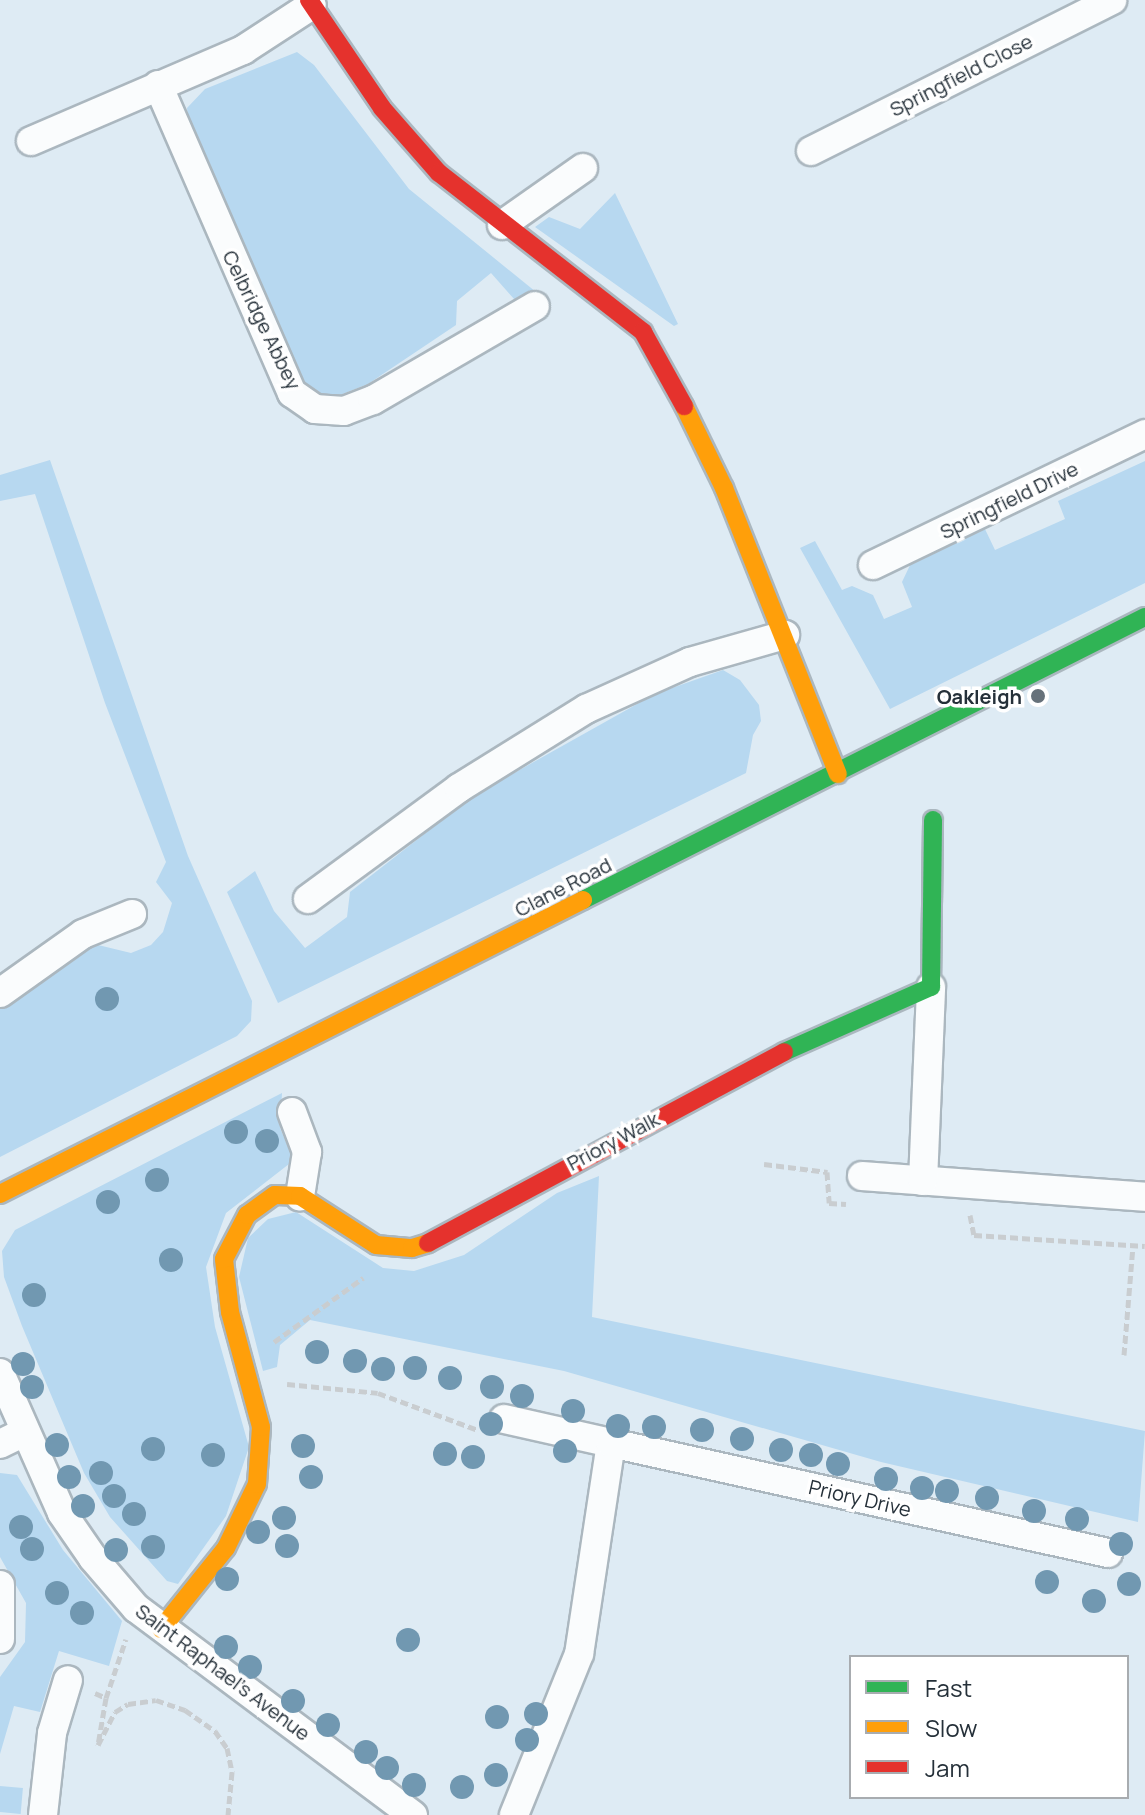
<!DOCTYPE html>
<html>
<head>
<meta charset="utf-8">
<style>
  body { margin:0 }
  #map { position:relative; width:1145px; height:1815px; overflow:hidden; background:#deebf4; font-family:Manrope,sans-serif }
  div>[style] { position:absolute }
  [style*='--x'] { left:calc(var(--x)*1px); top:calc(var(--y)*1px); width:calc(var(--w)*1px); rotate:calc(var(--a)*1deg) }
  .green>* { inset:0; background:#b7d8f0; transform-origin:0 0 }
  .path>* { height:5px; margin-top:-2.5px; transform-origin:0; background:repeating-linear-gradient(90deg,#c9cdd0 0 8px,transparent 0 12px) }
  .roads { filter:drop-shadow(2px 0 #abb7bf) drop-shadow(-2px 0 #abb7bf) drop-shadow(0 2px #abb7bf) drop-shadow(0 -2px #abb7bf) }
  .street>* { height:28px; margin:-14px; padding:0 14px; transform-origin:14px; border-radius:14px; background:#fafcfd }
  .fast>* { height:18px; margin:-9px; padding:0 9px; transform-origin:9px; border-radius:9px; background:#30b455 }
  .slow>* { height:18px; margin:-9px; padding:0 9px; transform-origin:9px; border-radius:9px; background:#ff9f0a }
  .jam>* { height:18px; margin:-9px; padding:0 9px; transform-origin:9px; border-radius:9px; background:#e5322d }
  .trees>* { width:24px; height:24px; margin:-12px; border-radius:50%; background:#7198b1 }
  .dots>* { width:22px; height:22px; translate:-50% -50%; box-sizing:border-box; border:4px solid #fff; border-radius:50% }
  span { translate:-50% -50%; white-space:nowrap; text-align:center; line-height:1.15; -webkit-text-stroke:7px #fff; paint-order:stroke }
  .street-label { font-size:20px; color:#253039 }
  .poi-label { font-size:20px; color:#253039; font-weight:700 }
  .right { translate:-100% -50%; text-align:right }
  .legend { position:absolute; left:849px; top:1655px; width:280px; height:144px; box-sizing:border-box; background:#fff; border:2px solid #a8acb0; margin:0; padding:10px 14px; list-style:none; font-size:24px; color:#253039 }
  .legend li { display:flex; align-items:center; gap:16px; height:40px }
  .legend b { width:40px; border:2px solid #a8acb0 }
</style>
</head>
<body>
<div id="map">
  <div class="green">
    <i style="clip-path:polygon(297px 52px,314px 65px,409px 189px,536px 292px,523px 309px,491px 273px,457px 301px,456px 325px,368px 384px,340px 395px,313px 393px,302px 384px,189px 132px,187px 108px,205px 89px)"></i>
    <i style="clip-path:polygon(615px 193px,678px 324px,674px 326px,535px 227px,549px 217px,580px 229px)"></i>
    <i style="clip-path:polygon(50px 460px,188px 856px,252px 1001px,251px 1021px,237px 1036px,0 1157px,0 1009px,47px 979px,72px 954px,94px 944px,131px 953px,151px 945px,163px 932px,172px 903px,156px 882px,166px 862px,105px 703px,35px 494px,0 501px,0 475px)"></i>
    <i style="clip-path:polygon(1145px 461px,1145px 583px,890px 709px,800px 548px,815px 541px,842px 590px,852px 586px,873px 595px,884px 619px,912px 607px,902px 582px,912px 561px,984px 527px,995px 550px,1065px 519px,1058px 501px)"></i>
    <i style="clip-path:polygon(723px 670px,740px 680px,759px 705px,761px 721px,753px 735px,746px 773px,278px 1003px,227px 892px,255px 871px,274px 911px,305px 948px,347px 917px,350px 892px,473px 796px,655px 694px)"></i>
    <i style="clip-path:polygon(282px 1093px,280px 1128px,291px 1154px,289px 1164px,226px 1213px,206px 1267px,215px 1327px,249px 1447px,226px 1516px,178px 1584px,167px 1581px,110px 1517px,84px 1473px,22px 1326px,4px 1277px,2px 1251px,15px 1230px)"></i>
    <i style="clip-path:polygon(599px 1176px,592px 1317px,1145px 1431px,1138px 1522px,881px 1462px,564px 1371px,310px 1320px,280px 1345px,277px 1367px,263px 1371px,239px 1277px,248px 1238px,268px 1219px,296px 1212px,383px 1268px,414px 1271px,464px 1255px,557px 1193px)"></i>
    <i style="clip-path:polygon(0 1473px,17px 1475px,63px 1550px,122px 1621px,109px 1666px,59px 1651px,40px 1712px,14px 1706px,0 1754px,0 1677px,25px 1642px,26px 1603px,0 1557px)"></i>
    <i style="left:0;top:1786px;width:23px;height:26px;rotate:5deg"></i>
  </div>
  <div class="path">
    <i style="--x:764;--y:1164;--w:64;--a:7.2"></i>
    <i style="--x:827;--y:1172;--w:31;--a:86"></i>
    <i style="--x:829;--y:1203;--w:17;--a:3"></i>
    <i style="--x:970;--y:1215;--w:20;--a:79"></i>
    <i style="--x:974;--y:1235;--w:171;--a:3.7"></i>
    <i style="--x:274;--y:1342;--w:110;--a:-35.7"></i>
    <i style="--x:1124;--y:1355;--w:110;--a:-85.3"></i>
    <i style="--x:287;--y:1384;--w:91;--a:5.6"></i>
    <i style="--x:378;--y:1393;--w:107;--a:20.3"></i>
    <i style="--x:95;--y:1693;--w:12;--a:24"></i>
    <i style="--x:106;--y:1698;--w:62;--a:-71.3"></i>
    <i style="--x:106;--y:1698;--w:48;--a:99.7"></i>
    <i style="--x:98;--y:1745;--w:37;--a:-63"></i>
    <i style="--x:115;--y:1712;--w:15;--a:-32"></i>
    <i style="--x:128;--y:1704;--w:28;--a:-8"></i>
    <i style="--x:156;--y:1700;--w:31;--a:19"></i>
    <i style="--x:185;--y:1710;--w:37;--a:35"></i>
    <i style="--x:215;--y:1731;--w:21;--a:55"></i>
    <i style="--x:227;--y:1748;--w:25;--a:78"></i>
    <i style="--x:232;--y:1772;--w:43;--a:95.3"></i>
  </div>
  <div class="roads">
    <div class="street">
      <i style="--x:158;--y:85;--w:336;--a:66.5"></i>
      <i style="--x:292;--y:393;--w:28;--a:35"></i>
      <i style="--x:315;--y:409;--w:29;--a:4"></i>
      <i style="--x:344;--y:411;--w:31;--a:-21"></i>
      <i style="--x:373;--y:400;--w:187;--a:-30.1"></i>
      <i style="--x:31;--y:141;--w:231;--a:-23.2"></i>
      <i style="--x:243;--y:50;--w:82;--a:-33.1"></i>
      <i style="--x:811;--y:151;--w:337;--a:-26.6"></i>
      <i style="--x:502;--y:225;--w:99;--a:-35.1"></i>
      <i style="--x:873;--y:565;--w:302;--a:-25.7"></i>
      <i style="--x:308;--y:899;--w:187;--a:-36.3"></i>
      <i style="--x:459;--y:788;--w:150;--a:-31.9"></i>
      <i style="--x:586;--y:709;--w:114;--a:-24.3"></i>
      <i style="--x:690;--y:662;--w:99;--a:-15.9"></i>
      <i style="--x:0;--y:993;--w:102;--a:-35.4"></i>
      <i style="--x:83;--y:934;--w:53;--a:-22.2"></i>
      <i style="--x:292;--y:1112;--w:43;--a:69.4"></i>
      <i style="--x:307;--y:1152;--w:45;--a:99"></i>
      <i style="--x:862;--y:1176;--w:284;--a:4.2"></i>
      <i style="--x:923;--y:1181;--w:194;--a:-87.6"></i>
      <i style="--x:0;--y:1373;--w:153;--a:66.1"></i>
      <i style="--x:62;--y:1513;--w:55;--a:55.4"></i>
      <i style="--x:93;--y:1558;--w:66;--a:49.3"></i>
      <i style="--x:136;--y:1608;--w:346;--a:36.8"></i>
      <i style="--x:504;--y:1419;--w:110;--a:12.6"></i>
      <i style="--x:611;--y:1443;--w:213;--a:98.6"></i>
      <i style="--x:579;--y:1654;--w:174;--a:112"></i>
      <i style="--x:611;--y:1443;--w:509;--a:12.48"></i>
      <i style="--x:0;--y:1444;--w:28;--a:-26"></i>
      <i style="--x:0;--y:1585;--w:54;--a:90"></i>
      <i style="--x:43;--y:1815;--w:82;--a:-83.7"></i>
      <i style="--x:52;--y:1733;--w:55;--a:-73.2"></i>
    </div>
    <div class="fast">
      <i style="--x:583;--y:900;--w:629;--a:-26.73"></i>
      <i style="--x:784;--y:1052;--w:161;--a:-23.9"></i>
      <i style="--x:931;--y:987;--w:167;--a:-89.3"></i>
    </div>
    <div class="slow">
      <i style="--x:684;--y:406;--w:91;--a:64"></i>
      <i style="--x:724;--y:488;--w:308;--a:68.3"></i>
      <i style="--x:0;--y:1194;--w:653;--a:-26.76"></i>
      <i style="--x:161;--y:1629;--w:104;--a:-51.3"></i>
      <i style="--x:226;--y:1548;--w:71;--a:-64.2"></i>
      <i style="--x:257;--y:1484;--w:57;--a:-86"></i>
      <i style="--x:261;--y:1427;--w:119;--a:-105.1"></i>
      <i style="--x:230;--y:1312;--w:53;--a:-96.5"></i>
      <i style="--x:224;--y:1259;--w:50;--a:-62.4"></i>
      <i style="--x:247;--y:1215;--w:34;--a:-36"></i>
      <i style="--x:275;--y:1195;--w:25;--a:2"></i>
      <i style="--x:300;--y:1196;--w:90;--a:32.8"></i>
      <i style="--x:376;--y:1245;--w:36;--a:5"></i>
      <i style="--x:412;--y:1248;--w:17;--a:-17"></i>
    </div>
    <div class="jam">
      <i style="--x:309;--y:0;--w:130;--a:55.9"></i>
      <i style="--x:382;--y:108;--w:86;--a:48.8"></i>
      <i style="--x:439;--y:173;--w:259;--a:37.9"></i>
      <i style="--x:643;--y:332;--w:85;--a:61"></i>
      <i style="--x:428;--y:1243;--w:404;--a:-28.2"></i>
    </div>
  </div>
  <div class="trees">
    <i style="left:107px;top:999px"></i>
    <i style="left:236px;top:1132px"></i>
    <i style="left:267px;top:1141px"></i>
    <i style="left:157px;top:1180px"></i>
    <i style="left:108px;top:1202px"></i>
    <i style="left:171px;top:1260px"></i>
    <i style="left:34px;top:1295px"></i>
    <i style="left:317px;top:1352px"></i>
    <i style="left:355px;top:1361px"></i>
    <i style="left:23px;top:1364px"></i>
    <i style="left:415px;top:1368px"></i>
    <i style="left:383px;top:1369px"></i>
    <i style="left:450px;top:1378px"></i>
    <i style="left:32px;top:1387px"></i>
    <i style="left:492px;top:1387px"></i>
    <i style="left:522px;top:1396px"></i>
    <i style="left:573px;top:1411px"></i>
    <i style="left:491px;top:1424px"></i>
    <i style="left:618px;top:1426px"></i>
    <i style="left:654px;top:1427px"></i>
    <i style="left:702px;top:1430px"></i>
    <i style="left:742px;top:1439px"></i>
    <i style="left:57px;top:1445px"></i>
    <i style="left:303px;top:1446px"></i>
    <i style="left:153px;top:1449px"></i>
    <i style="left:781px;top:1450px"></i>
    <i style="left:565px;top:1451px"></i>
    <i style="left:445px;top:1454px"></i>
    <i style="left:213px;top:1455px"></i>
    <i style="left:811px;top:1455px"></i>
    <i style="left:473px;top:1457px"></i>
    <i style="left:838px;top:1464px"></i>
    <i style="left:101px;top:1473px"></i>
    <i style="left:69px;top:1477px"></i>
    <i style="left:311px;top:1477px"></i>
    <i style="left:886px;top:1479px"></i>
    <i style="left:922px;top:1488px"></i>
    <i style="left:947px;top:1491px"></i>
    <i style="left:114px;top:1496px"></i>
    <i style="left:987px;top:1498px"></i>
    <i style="left:83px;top:1506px"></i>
    <i style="left:1034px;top:1511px"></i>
    <i style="left:134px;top:1514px"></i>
    <i style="left:284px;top:1518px"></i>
    <i style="left:1077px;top:1519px"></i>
    <i style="left:21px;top:1527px"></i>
    <i style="left:258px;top:1532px"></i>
    <i style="left:1121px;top:1544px"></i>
    <i style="left:287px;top:1546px"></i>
    <i style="left:153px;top:1547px"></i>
    <i style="left:32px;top:1549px"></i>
    <i style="left:116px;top:1550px"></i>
    <i style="left:227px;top:1579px"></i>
    <i style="left:1047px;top:1582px"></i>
    <i style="left:1129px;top:1584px"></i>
    <i style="left:57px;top:1593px"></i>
    <i style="left:1094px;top:1601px"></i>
    <i style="left:82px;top:1613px"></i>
    <i style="left:408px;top:1640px"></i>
    <i style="left:226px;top:1647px"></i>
    <i style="left:250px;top:1667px"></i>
    <i style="left:293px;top:1701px"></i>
    <i style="left:536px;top:1714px"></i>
    <i style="left:497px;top:1717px"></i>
    <i style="left:328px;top:1725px"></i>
    <i style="left:527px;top:1740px"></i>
    <i style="left:366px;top:1752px"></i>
    <i style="left:387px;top:1768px"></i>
    <i style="left:496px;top:1775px"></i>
    <i style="left:414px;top:1785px"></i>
    <i style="left:462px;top:1787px"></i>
  </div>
  <div class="dots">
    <i style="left:1038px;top:696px;background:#66717a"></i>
  </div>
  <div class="street-label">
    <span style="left:961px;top:75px;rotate:-27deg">Springfield Close</span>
    <span style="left:262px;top:320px;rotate:64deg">Celbridge Abbey</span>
    <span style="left:1009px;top:500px;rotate:-26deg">Springfield Drive</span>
    <span style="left:563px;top:887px;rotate:-27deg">Clane Road</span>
    <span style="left:613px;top:1141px;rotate:-28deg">Priory Walk</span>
    <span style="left:860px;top:1498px;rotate:13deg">Priory Drive</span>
    <span style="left:223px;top:1672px;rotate:37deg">Saint Raphael's Avenue</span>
  </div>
  <div class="poi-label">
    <span class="right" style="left:1022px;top:696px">Oakleigh</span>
  </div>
  <ul class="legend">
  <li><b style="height:10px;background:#30b455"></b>Fast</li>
  <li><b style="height:10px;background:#ff9f0a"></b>Slow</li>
  <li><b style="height:10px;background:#e5322d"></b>Jam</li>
  </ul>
</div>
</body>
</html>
